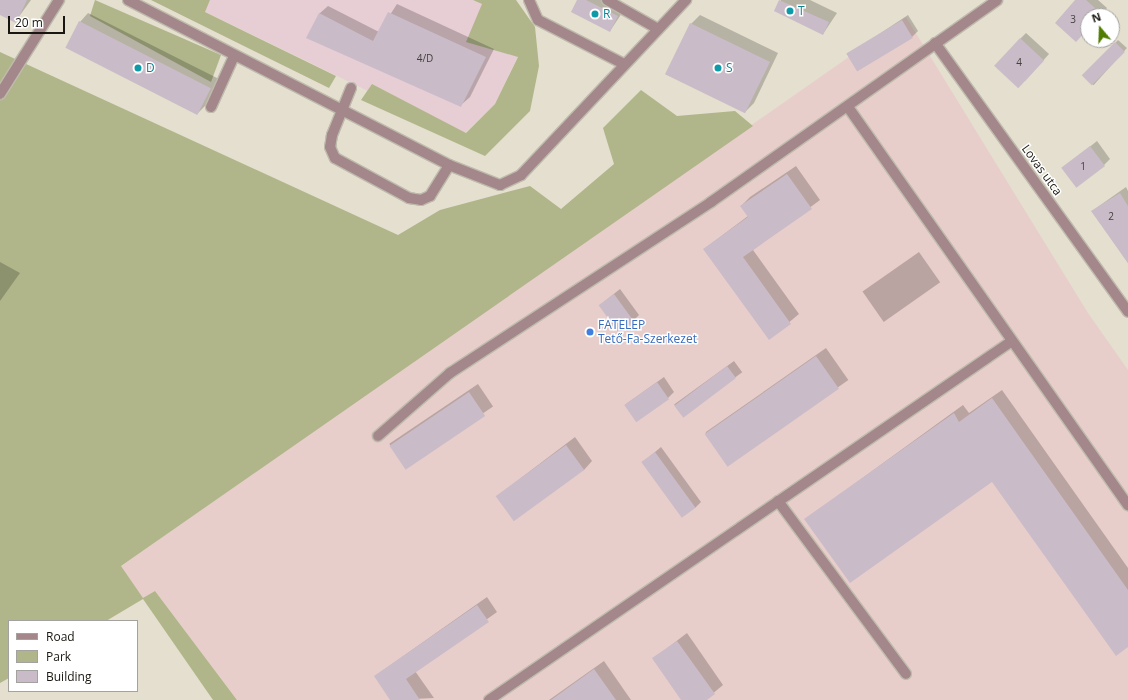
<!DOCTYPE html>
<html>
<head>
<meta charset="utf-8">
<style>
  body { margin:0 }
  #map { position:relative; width:1128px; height:700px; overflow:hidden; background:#e4dfce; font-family:"Open Sans",sans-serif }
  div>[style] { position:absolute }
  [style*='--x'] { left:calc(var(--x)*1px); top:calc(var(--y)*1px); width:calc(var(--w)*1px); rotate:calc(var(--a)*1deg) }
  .industrial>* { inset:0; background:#e8ceca }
  .education>* { inset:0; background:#e7cdd4 }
  .green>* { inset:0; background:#b0b68a }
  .shadow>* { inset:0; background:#0003; transform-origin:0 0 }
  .building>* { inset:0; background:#c9bcc8; transform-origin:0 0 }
  .roads { filter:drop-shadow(1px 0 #bfbbac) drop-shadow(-1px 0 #bfbbac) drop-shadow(0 1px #bfbbac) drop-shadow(0 -1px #bfbbac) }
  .minor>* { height:10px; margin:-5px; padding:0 5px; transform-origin:5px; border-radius:5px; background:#a3878b }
  .dots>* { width:11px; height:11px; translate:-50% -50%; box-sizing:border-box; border:2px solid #fff; border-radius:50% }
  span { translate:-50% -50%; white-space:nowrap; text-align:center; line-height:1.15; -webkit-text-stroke:3px #fff; paint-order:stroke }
  .number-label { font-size:10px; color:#44403e }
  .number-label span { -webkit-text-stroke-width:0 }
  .culture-label { font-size:12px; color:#0d838f }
  .left { translate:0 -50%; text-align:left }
  .street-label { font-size:12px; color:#181610 }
  .shop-label { font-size:12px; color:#366cbe }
  .legend { position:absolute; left:8px; top:620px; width:130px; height:72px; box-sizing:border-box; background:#fff; border:1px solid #a3a29f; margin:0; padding:5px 7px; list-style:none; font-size:12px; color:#181610 }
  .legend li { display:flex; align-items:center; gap:8px; height:20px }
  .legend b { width:20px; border:1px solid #a3a29f }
  .north { position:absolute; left:1080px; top:8px; width:40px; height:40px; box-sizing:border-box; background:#fff; border:1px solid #a3a29f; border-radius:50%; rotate:341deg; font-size:11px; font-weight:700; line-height:16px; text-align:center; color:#181610 }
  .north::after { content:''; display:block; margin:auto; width:14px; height:18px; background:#507c00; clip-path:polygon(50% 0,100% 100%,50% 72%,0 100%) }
  .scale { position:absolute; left:8px; top:16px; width:57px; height:18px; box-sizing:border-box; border:2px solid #181610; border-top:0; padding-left:5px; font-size:12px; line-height:14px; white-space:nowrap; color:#181610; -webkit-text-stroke:3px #fff; paint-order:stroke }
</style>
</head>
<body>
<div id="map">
  <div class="industrial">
    <i style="clip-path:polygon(906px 17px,1088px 313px,1128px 370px,1128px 700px,237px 700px,155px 591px,143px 599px,121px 566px)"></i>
  </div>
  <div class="education">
    <i style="clip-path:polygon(181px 0,473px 0,483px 3px,518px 56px,495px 104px,465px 133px,372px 84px,368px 91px)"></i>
  </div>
  <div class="green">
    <i style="clip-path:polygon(95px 0,221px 55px,211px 82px,90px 16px)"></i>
    <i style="clip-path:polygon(151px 0,210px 0,205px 12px,336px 76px,329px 88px)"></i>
    <i style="clip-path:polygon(473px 0,516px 0,535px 27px,539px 66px,530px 111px,485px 156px,361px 100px,372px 84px,466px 133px,495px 104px,518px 57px,466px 42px,482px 4px)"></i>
    <i style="clip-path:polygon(0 52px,398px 235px,440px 210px,530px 186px,561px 209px,614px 164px,603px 128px,641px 90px,677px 116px,735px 111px,753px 126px,121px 566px,143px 598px,155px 591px,237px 700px,213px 700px,143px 599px,106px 621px,9px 621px,9px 678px,0 683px)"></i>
  </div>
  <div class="shadow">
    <i style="clip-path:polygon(0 0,31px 0,15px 22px,0 14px)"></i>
    <i style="clip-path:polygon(579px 0,612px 0,626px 7px,610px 31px)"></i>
    <i style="clip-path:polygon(781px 0,810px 0,837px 13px,823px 34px,775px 11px)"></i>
    <i style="clip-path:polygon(1076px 0,1098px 0,1107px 8px,1099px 16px,1088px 16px,1088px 29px)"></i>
    <i style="clip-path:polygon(397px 4px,494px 49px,470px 97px,461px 105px,319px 14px,328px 6px,379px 32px)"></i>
    <i style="clip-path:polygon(88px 13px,219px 79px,206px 105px,197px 114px,80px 22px)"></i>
    <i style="clip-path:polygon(700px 15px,778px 53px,754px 103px,745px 112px,691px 24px)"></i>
    <i style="clip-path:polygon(908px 15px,918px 31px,912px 37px,849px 54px)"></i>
    <i style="clip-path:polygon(1026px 33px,1049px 54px,1025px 81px,1020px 39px)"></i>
    <i style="left:1118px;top:40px;width:12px;height:50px;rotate:42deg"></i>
    <i style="clip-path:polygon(1097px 141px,1110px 159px,1104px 165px,1063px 168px)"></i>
    <i style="clip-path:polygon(796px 166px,820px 200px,753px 250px,799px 314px,769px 339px,704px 249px,748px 216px,741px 206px,750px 197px)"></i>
    <i style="clip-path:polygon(1126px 187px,1128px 191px,1128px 263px,1092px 211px)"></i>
    <i style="left:919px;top:252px;width:37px;height:69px;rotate:55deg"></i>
    <i style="clip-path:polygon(0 262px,20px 273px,0 301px)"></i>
    <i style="clip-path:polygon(620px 289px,639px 315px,633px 321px,600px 305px)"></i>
    <i style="left:826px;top:348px;width:39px;height:147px;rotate:55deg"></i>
    <i style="left:734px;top:361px;width:14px;height:74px;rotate:54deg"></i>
    <i style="clip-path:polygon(664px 377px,674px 392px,668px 398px,626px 404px)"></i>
    <i style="left:478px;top:384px;width:27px;height:107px;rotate:56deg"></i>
    <i style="clip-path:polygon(1002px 390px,1128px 568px,1128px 646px,992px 481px,806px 519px,963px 405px,969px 413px)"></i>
    <i style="clip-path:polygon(575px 437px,592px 461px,584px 470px,497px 496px)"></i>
    <i style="clip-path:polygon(661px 447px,701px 502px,695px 508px,643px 462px)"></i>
    <i style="clip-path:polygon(487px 597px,497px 612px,415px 671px,434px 698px,391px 700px,375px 676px)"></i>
    <i style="clip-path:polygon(687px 633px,723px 685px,705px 700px,682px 700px,653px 659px)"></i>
    <i style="clip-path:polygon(604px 661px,631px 700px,549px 700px)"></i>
  </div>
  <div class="building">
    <i style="clip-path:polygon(0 0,27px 0,16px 23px,0 15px)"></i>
    <i style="clip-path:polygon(577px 0,586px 0,618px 16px,610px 32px,571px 12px)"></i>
    <i style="clip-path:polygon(779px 0,829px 22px,823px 35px,774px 11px)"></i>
    <i style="clip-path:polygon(1075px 0,1086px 0,1104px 16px,1088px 16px,1088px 29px,1076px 42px,1055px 23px)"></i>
    <i style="clip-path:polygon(388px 12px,486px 57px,461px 107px,306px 38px,319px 13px,373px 41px)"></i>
    <i style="left:902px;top:20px;width:21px;height:65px;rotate:59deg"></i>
    <i style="left:79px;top:21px;width:148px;height:30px;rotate:27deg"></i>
    <i style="left:690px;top:23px;width:89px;height:57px;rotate:26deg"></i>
    <i style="left:1020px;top:38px;width:33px;height:38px;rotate:43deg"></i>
    <i style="left:1115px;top:42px;width:14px;height:47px;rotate:45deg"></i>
    <i style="left:1090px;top:146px;width:25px;height:36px;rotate:53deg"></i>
    <i style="clip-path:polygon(787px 174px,812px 209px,743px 257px,791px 324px,769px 340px,703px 249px,748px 217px,740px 206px)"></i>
    <i style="clip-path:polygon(1120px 193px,1128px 206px,1128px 263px,1091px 211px)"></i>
    <i style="left:614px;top:294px;width:34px;height:19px;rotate:54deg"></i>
    <i style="left:816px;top:356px;width:40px;height:136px;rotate:55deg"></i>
    <i style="left:727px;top:366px;width:15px;height:66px;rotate:53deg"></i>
    <i style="left:657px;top:382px;width:21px;height:40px;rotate:55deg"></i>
    <i style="left:469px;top:392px;width:29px;height:96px;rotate:56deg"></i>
    <i style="clip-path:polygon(992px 398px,1128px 590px,1128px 647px,1116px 656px,992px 482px,850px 583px,804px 519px,954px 413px,959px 422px)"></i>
    <i style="left:566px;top:445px;width:31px;height:87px;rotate:54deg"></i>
    <i style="left:655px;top:452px;width:69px;height:17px;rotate:54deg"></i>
    <i style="clip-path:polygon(477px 605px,489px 622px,406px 679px,420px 700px,390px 700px,374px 676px)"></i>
    <i style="clip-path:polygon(677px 641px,715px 694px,707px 700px,681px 700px,652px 658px)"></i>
    <i style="clip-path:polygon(594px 669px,616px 700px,551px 700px)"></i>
  </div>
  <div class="roads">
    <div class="minor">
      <i style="--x:128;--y:0;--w:361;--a:27.2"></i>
      <i style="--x:449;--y:165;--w:55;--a:21.4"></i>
      <i style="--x:500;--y:185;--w:23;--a:-25"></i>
      <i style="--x:521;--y:175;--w:241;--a:-46.7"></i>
      <i style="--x:529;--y:0;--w:22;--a:66"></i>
      <i style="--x:538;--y:20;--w:97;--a:27.1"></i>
      <i style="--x:607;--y:0;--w:59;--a:29.6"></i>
      <i style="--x:935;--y:43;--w:331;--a:54.3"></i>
      <i style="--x:351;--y:88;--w:51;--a:112"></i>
      <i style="--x:332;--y:135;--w:12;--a:99"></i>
      <i style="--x:330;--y:147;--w:12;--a:66"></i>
      <i style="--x:335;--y:158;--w:84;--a:28.4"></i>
      <i style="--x:409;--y:198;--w:12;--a:9"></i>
      <i style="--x:421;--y:200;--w:10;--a:-24"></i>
      <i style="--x:430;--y:196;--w:36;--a:-58"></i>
      <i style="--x:0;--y:94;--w:111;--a:-57.9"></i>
      <i style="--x:211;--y:107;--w:56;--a:-65.7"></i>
      <i style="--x:848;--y:107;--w:487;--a:54.9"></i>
      <i style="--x:378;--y:436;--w:96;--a:-41.2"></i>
      <i style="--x:450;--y:373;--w:312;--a:-33.2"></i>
      <i style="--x:711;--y:202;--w:350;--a:-35.2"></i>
      <i style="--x:778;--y:501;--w:215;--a:53.5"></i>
      <i style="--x:489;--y:700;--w:634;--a:-34.47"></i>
    </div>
  </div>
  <div class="dots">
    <i style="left:790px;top:11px;background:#0f9aa8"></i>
    <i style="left:595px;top:14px;background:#0f9aa8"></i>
    <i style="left:138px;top:68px;background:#0f9aa8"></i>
    <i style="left:718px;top:68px;background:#0f9aa8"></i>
    <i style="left:590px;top:332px;background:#3f7fe0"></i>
  </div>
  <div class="number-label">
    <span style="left:1073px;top:20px">3</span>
    <span style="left:425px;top:59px">4/D</span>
    <span style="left:1019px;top:63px">4</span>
    <span style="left:1083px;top:167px">1</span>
    <span style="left:1111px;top:217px">2</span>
  </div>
  <div class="culture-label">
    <span class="left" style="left:798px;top:11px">T</span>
    <span class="left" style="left:603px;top:14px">R</span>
    <span class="left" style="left:146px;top:68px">D</span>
    <span class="left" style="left:726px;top:68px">S</span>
  </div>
  <div class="street-label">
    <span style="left:1042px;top:170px;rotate:54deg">Lovas utca</span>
  </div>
  <div class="shop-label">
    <span class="left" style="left:598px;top:332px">FATELEP<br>Tető-Fa-Szerkezet</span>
  </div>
  <ul class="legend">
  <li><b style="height:5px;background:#a3878b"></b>Road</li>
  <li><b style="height:11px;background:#b0b68a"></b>Park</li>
  <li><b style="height:11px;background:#c9bcc8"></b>Building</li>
  </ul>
  <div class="north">N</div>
  <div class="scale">20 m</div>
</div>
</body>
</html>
